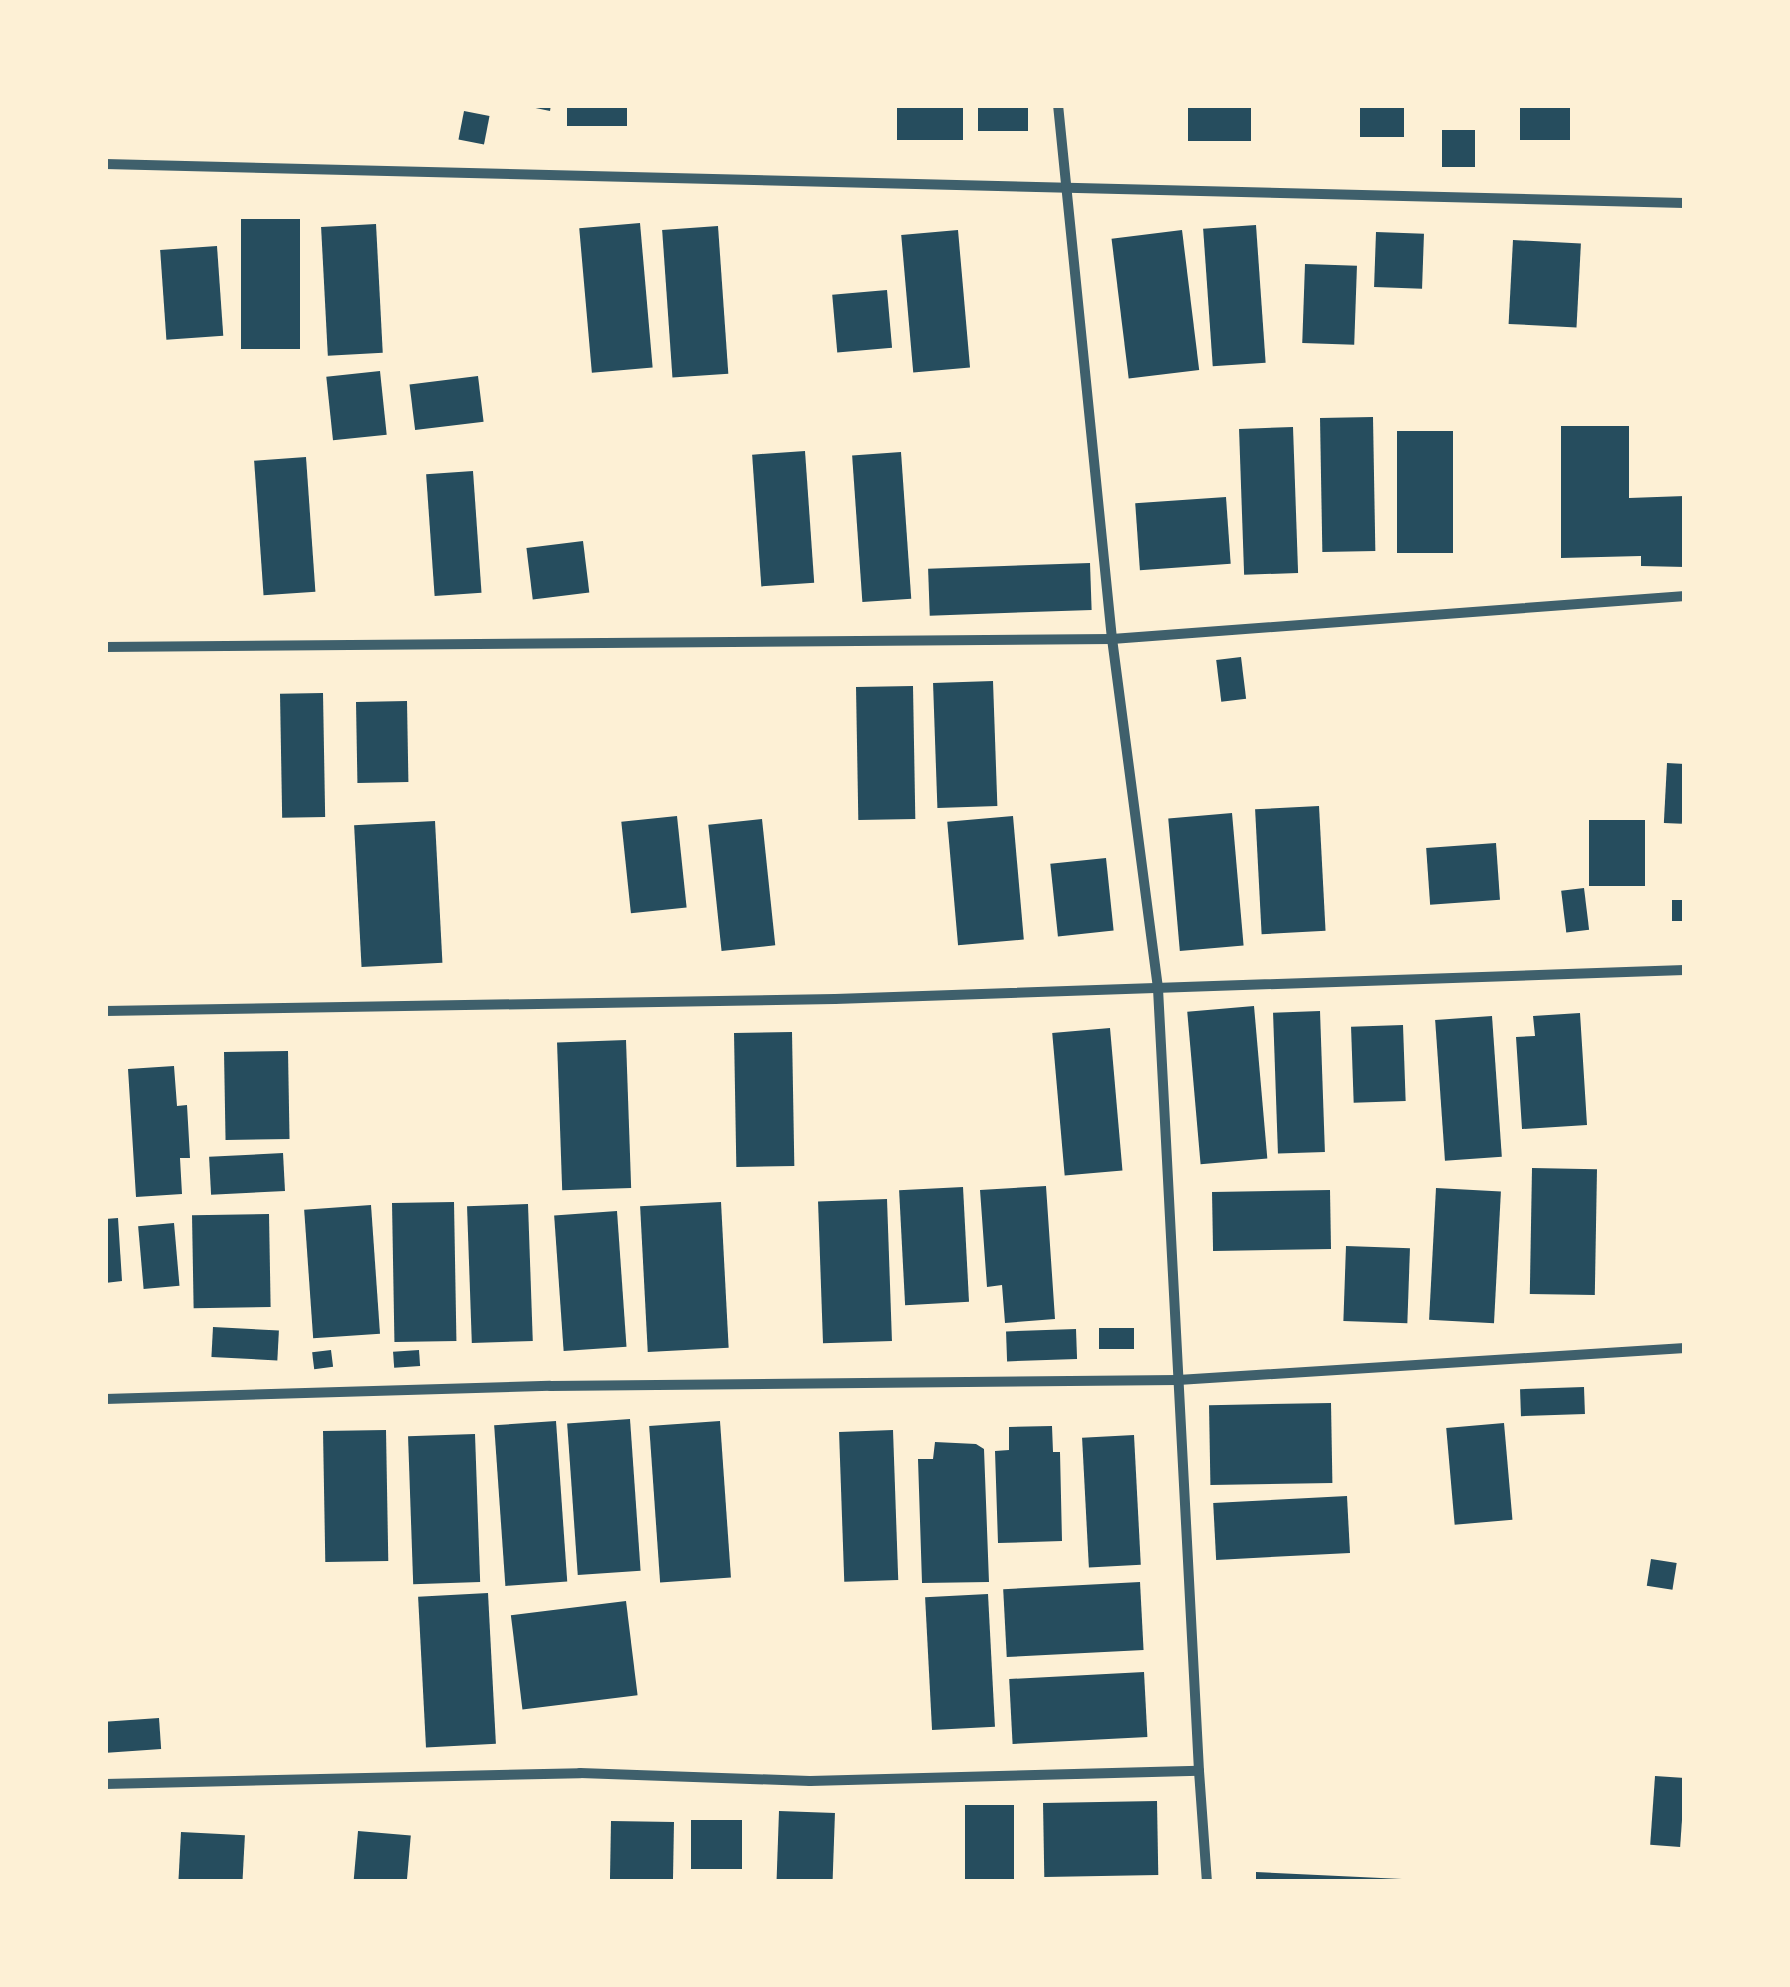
<!DOCTYPE html>
<html>
<head>
<meta charset="utf-8">
<style>
  body { margin:0 }
  #map { position:relative; width:1790px; height:1987px; overflow:hidden; background:#fdf0d5; font-family:"IBM Plex Serif",serif }
  div>[style] { position:absolute }
  [style*='--x'] { left:calc(var(--x)*1px); top:calc(var(--y)*1px); width:calc(var(--w)*1px); rotate:calc(var(--a)*1deg) }
  .building>* { inset:0; background:#264d5e; transform-origin:0 0 }
  .minor>* { height:10px; margin:-5px; padding:0 5px; transform-origin:5px; border-radius:5px; background:#3f606c }
  span { translate:-50% -50%; white-space:nowrap; text-align:center; line-height:1.15; -webkit-text-stroke:8px #fdf0d5; paint-order:stroke }
  .frame { position:absolute; inset:0; border:108px solid #fdf0d5; pointer-events:none }
</style>
</head>
<body>
<div id="map">
  <div class="building">
    <i style="clip-path:polygon(521px 105px,551px 105px,550px 111px)"></i>
    <i style="left:567px;top:105px;width:60px;height:21px"></i>
    <i style="left:897px;top:105px;width:66px;height:35px"></i>
    <i style="left:978px;top:105px;width:50px;height:26px"></i>
    <i style="left:1188px;top:105px;width:63px;height:36px"></i>
    <i style="left:1360px;top:105px;width:44px;height:32px"></i>
    <i style="left:1520px;top:105px;width:50px;height:35px"></i>
    <i style="left:464px;top:111px;width:26px;height:29px;rotate:11deg"></i>
    <i style="left:1442px;top:130px;width:33px;height:37px"></i>
    <i style="left:241px;top:219px;width:59px;height:130px"></i>
    <i style="left:640px;top:223px;width:145px;height:61px;rotate:85deg"></i>
    <i style="left:376px;top:224px;width:129px;height:55px;rotate:87deg"></i>
    <i style="left:1256px;top:225px;width:138px;height:53px;rotate:86deg"></i>
    <i style="left:718px;top:226px;width:148px;height:56px;rotate:86deg"></i>
    <i style="left:958px;top:230px;width:138px;height:57px;rotate:85deg"></i>
    <i style="left:1182px;top:230px;width:141px;height:71px;rotate:83deg"></i>
    <i style="left:1376px;top:232px;width:48px;height:55px;rotate:2deg"></i>
    <i style="left:1513px;top:240px;width:68px;height:84px;rotate:3deg"></i>
    <i style="left:217px;top:246px;width:90px;height:57px;rotate:86deg"></i>
    <i style="left:1305px;top:264px;width:52px;height:79px;rotate:2deg"></i>
    <i style="left:887px;top:290px;width:58px;height:55px;rotate:85deg"></i>
    <i style="left:380px;top:371px;width:64px;height:54px;rotate:84deg"></i>
    <i style="left:478px;top:376px;width:46px;height:69px;rotate:83deg"></i>
    <i style="left:1373px;top:417px;width:134px;height:53px;rotate:89deg"></i>
    <i style="clip-path:polygon(1561px 426px,1629px 426px,1629px 498px,1685px 496px,1685px 567px,1641px 566px,1641px 556px,1561px 558px)"></i>
    <i style="left:1293px;top:427px;width:146px;height:54px;rotate:88deg"></i>
    <i style="left:1397px;top:431px;width:56px;height:122px"></i>
    <i style="left:805px;top:451px;width:132px;height:53px;rotate:86deg"></i>
    <i style="left:901px;top:452px;width:147px;height:49px;rotate:86deg"></i>
    <i style="left:306px;top:457px;width:135px;height:52px;rotate:86deg"></i>
    <i style="left:473px;top:471px;width:122px;height:47px;rotate:86deg"></i>
    <i style="left:1226px;top:497px;width:67px;height:91px;rotate:86deg"></i>
    <i style="left:583px;top:541px;width:52px;height:57px;rotate:83deg"></i>
    <i style="left:1090px;top:563px;width:47px;height:162px;rotate:88deg"></i>
    <i style="left:1241px;top:657px;width:42px;height:25px;rotate:83deg"></i>
    <i style="left:993px;top:681px;width:125px;height:60px;rotate:88deg"></i>
    <i style="left:913px;top:686px;width:133px;height:57px;rotate:89deg"></i>
    <i style="left:323px;top:693px;width:124px;height:43px;rotate:89deg"></i>
    <i style="left:407px;top:701px;width:81px;height:51px;rotate:89deg"></i>
    <i style="left:1667px;top:763px;width:18px;height:60px;rotate:3deg"></i>
    <i style="left:1319px;top:806px;width:125px;height:64px;rotate:87deg"></i>
    <i style="left:1232px;top:813px;width:133px;height:64px;rotate:85deg"></i>
    <i style="left:677px;top:816px;width:92px;height:56px;rotate:84deg"></i>
    <i style="left:1013px;top:816px;width:124px;height:66px;rotate:85deg"></i>
    <i style="left:762px;top:819px;width:127px;height:54px;rotate:84deg"></i>
    <i style="left:1589px;top:820px;width:56px;height:66px"></i>
    <i style="left:435px;top:821px;width:142px;height:81px;rotate:87deg"></i>
    <i style="left:1496px;top:843px;width:57px;height:70px;rotate:86deg"></i>
    <i style="left:1106px;top:858px;width:73px;height:56px;rotate:84deg"></i>
    <i style="left:1584px;top:888px;width:42px;height:23px;rotate:83deg"></i>
    <i style="left:1672px;top:900px;width:13px;height:21px"></i>
    <i style="left:1254px;top:1006px;width:153px;height:67px;rotate:85deg"></i>
    <i style="left:1320px;top:1011px;width:141px;height:47px;rotate:88deg"></i>
    <i style="clip-path:polygon(1580px 1013px,1587px 1125px,1522px 1129px,1516px 1037px,1535px 1036px,1533px 1016px)"></i>
    <i style="left:1492px;top:1016px;width:141px;height:57px;rotate:86deg"></i>
    <i style="left:1403px;top:1025px;width:76px;height:52px;rotate:88deg"></i>
    <i style="left:1110px;top:1028px;width:143px;height:58px;rotate:85deg"></i>
    <i style="left:792px;top:1032px;width:134px;height:58px;rotate:89deg"></i>
    <i style="left:626px;top:1040px;width:148px;height:69px;rotate:88deg"></i>
    <i style="left:288px;top:1051px;width:88px;height:64px;rotate:89deg"></i>
    <i style="clip-path:polygon(174px 1066px,177px 1106px,187px 1105px,190px 1158px,180px 1158px,182px 1194px,136px 1197px,128px 1069px)"></i>
    <i style="left:283px;top:1153px;width:38px;height:74px;rotate:87deg"></i>
    <i style="left:1532px;top:1168px;width:65px;height:126px;rotate:1deg"></i>
    <i style="clip-path:polygon(1046px 1186px,1055px 1319px,1005px 1323px,1002px 1285px,987px 1287px,980px 1190px)"></i>
    <i style="left:963px;top:1187px;width:115px;height:64px;rotate:87deg"></i>
    <i style="left:1436px;top:1188px;width:65px;height:132px;rotate:3deg"></i>
    <i style="left:1330px;top:1190px;width:59px;height:118px;rotate:89deg"></i>
    <i style="left:887px;top:1199px;width:142px;height:69px;rotate:88deg"></i>
    <i style="left:454px;top:1202px;width:139px;height:62px;rotate:89deg"></i>
    <i style="left:721px;top:1202px;width:146px;height:81px;rotate:87deg"></i>
    <i style="left:528px;top:1204px;width:137px;height:61px;rotate:88deg"></i>
    <i style="left:371px;top:1205px;width:129px;height:67px;rotate:86deg"></i>
    <i style="left:617px;top:1211px;width:136px;height:63px;rotate:86deg"></i>
    <i style="left:269px;top:1214px;width:93px;height:77px;rotate:89deg"></i>
    <i style="clip-path:polygon(118px 1218px,122px 1281px,105px 1283px,105px 1219px)"></i>
    <i style="left:174px;top:1223px;width:63px;height:36px;rotate:85deg"></i>
    <i style="left:1346px;top:1246px;width:64px;height:75px;rotate:2deg"></i>
    <i style="left:213px;top:1327px;width:66px;height:30px;rotate:3deg"></i>
    <i style="left:1099px;top:1328px;width:35px;height:21px"></i>
    <i style="left:1076px;top:1329px;width:30px;height:70px;rotate:88deg"></i>
    <i style="left:331px;top:1350px;width:17px;height:19px;rotate:83deg"></i>
    <i style="left:419px;top:1350px;width:16px;height:26px;rotate:86deg"></i>
    <i style="left:1584px;top:1387px;width:27px;height:64px;rotate:88deg"></i>
    <i style="left:1331px;top:1403px;width:80px;height:122px;rotate:89deg"></i>
    <i style="left:630px;top:1419px;width:152px;height:63px;rotate:86deg"></i>
    <i style="left:556px;top:1421px;width:161px;height:62px;rotate:86deg"></i>
    <i style="left:720px;top:1421px;width:157px;height:71px;rotate:86deg"></i>
    <i style="left:1504px;top:1423px;width:97px;height:58px;rotate:85deg"></i>
    <i style="clip-path:polygon(1052px 1426px,1053px 1452px,1060px 1452px,1062px 1541px,998px 1543px,995px 1451px,1009px 1450px,1009px 1427px)"></i>
    <i style="left:386px;top:1430px;width:131px;height:63px;rotate:89deg"></i>
    <i style="left:893px;top:1430px;width:150px;height:54px;rotate:88deg"></i>
    <i style="left:475px;top:1434px;width:148px;height:67px;rotate:88deg"></i>
    <i style="left:1134px;top:1435px;width:130px;height:52px;rotate:87deg"></i>
    <i style="clip-path:polygon(935px 1442px,976px 1444px,984px 1449px,989px 1582px,922px 1583px,918px 1459px,933px 1459px)"></i>
    <i style="left:1347px;top:1496px;width:57px;height:134px;rotate:87deg"></i>
    <i style="left:1651px;top:1559px;width:26px;height:27px;rotate:9deg"></i>
    <i style="left:1140px;top:1582px;width:68px;height:137px;rotate:87deg"></i>
    <i style="left:488px;top:1593px;width:151px;height:70px;rotate:87deg"></i>
    <i style="left:988px;top:1594px;width:133px;height:63px;rotate:87deg"></i>
    <i style="left:626px;top:1601px;width:95px;height:116px;rotate:83deg"></i>
    <i style="left:1144px;top:1672px;width:65px;height:135px;rotate:87deg"></i>
    <i style="left:159px;top:1718px;width:31px;height:54px;rotate:86deg"></i>
    <i style="left:1655px;top:1776px;width:30px;height:69px;rotate:4deg"></i>
    <i style="left:1157px;top:1801px;width:74px;height:114px;rotate:89deg"></i>
    <i style="left:965px;top:1805px;width:49px;height:77px"></i>
    <i style="left:779px;top:1811px;width:56px;height:71px;rotate:2deg"></i>
    <i style="left:691px;top:1820px;width:51px;height:49px"></i>
    <i style="left:611px;top:1821px;width:63px;height:61px;rotate:1deg"></i>
    <i style="left:358px;top:1831px;width:53px;height:51px;rotate:5deg"></i>
    <i style="left:181px;top:1832px;width:64px;height:50px;rotate:3deg"></i>
    <i style="clip-path:polygon(1256px 1872px,1402px 1879px,1401px 1882px,1256px 1882px)"></i>
  </div>
  <div class="minor">
    <i style="--x:105;--y:164;--w:1580;--a:1.41"></i>
    <i style="--x:105;--y:647;--w:1007;--a:-0.46"></i>
    <i style="--x:1112;--y:639;--w:575;--a:-4.29"></i>
    <i style="--x:105;--y:1011;--w:730;--a:-0.94"></i>
    <i style="--x:835;--y:999;--w:850;--a:-1.95"></i>
    <i style="--x:105;--y:1399;--w:445;--a:-1.7"></i>
    <i style="--x:550;--y:1386;--w:628;--a:-0.55"></i>
    <i style="--x:1178;--y:1380;--w:508;--a:-3.61"></i>
    <i style="--x:1199;--y:1771;--w:111;--a:85.9"></i>
    <i style="--x:105;--y:1784;--w:475;--a:-1.3"></i>
    <i style="--x:580;--y:1773;--w:230;--a:2"></i>
    <i style="--x:810;--y:1781;--w:389;--a:-1.5"></i>
    <i style="--x:1199;--y:1771;--w:784;--a:-93"></i>
    <i style="--x:1158;--y:988;--w:352;--a:-97.5"></i>
    <i style="--x:1112;--y:639;--w:537;--a:-95.77"></i>
  </div>
  <div class="frame"></div>
</div>
</body>
</html>
